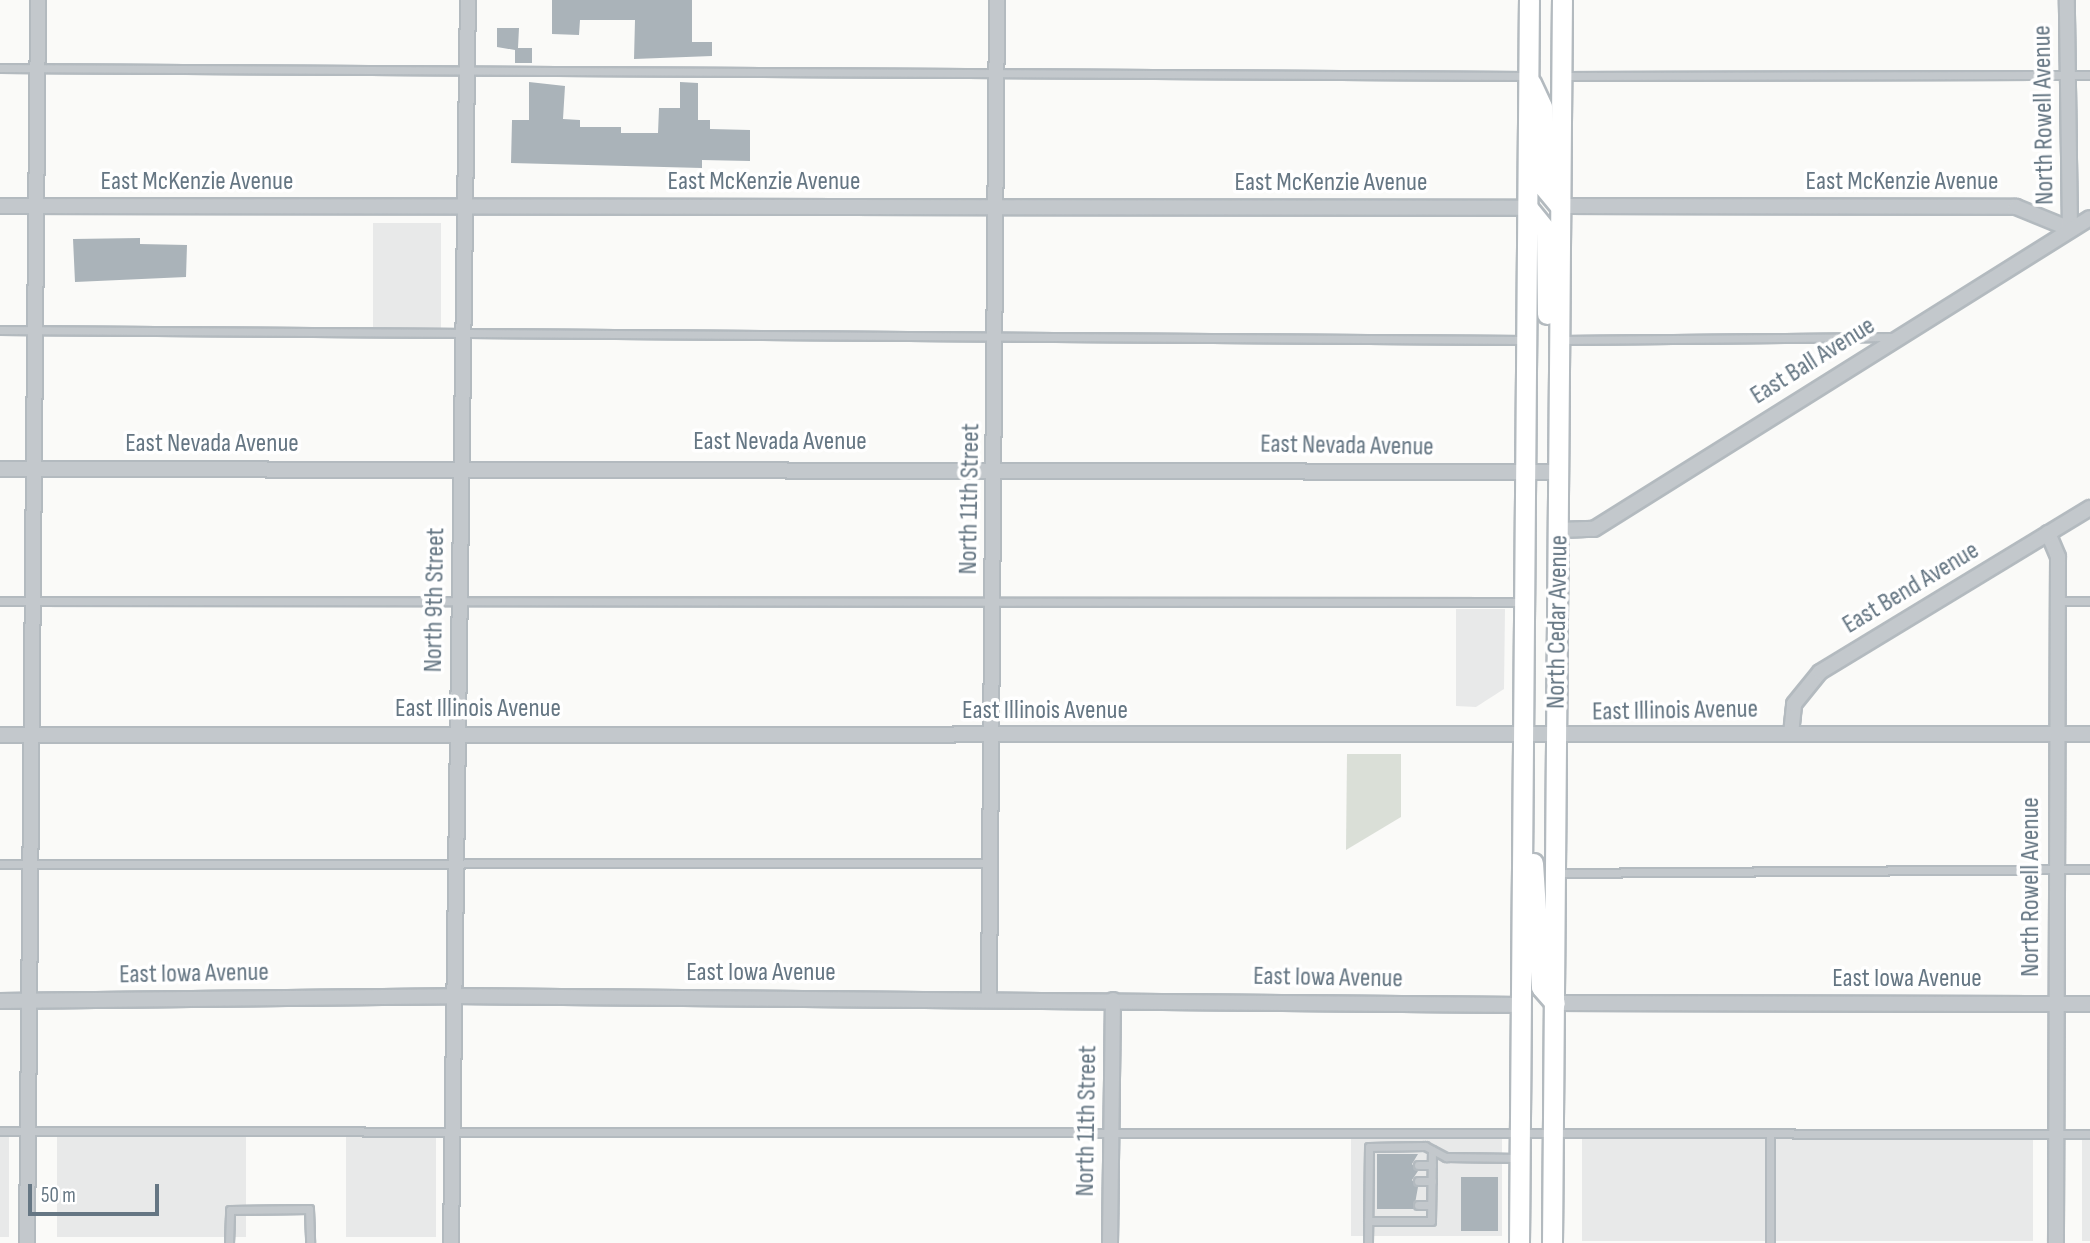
<!DOCTYPE html>
<html>
<head>
<meta charset="utf-8">
<style>
  body { margin:0 }
  #map { position:relative; width:2090px; height:1243px; overflow:hidden; background:#fafaf8; font-family:"Sofia Sans Condensed",sans-serif }
  div>[style] { position:absolute }
  [style*='--x'] { left:calc(var(--x)*1px); top:calc(var(--y)*1px); width:calc(var(--w)*1px); rotate:calc(var(--a)*1deg) }
  .built>* { inset:0; background:#e8e9e9; transform-origin:0 0 }
  .green>* { inset:0; background:#dadfd7 }
  .building>* { inset:0; background:#aab3b9; transform-origin:0 0 }
  .roads { filter:drop-shadow(2px 0 #b3babf) drop-shadow(-2px 0 #b3babf) drop-shadow(0 2px #b3babf) drop-shadow(0 -2px #b3babf) }
  .service>* { height:7px; margin:-3.5px; padding:0 3.5px; transform-origin:3.5px; border-radius:3.5px; background:#c3c8cc }
  .minor>* { height:14px; margin:-7px; padding:0 7px; transform-origin:7px; border-radius:7px; background:#c3c8cc }
  .secondary>* { height:19px; margin:-9.5px; padding:0 9.5px; transform-origin:9.5px; border-radius:9.5px; background:#fff }
  span { translate:-50% -50%; white-space:nowrap; text-align:center; line-height:1.15; -webkit-text-stroke:7px #fff; paint-order:stroke }
  .street-label { font-size:26px; color:#657683 }
  .scale { position:absolute; left:28px; top:1184px; width:131px; height:32px; box-sizing:border-box; border:4px solid #657683; border-top:0; padding-left:9px; font-size:21px; line-height:24px; white-space:nowrap; color:#657683; -webkit-text-stroke:5px #fff; paint-order:stroke }
</style>
</head>
<body>
<div id="map">
  <div class="built">
    <i style="left:373px;top:223px;width:68px;height:109px"></i>
    <i style="clip-path:polygon(1456px 609px,1505px 609px,1504px 689px,1476px 707px,1456px 706px)"></i>
    <i style="left:1351px;top:1131px;width:151px;height:105px"></i>
    <i style="left:57px;top:1136px;width:189px;height:101px"></i>
    <i style="left:346px;top:1136px;width:90px;height:101px"></i>
    <i style="left:0;top:1137px;width:9px;height:100px"></i>
    <i style="left:2033px;top:1139px;width:102px;height:451px;rotate:90deg"></i>
    <i style="left:2082px;top:1139px;width:8px;height:102px"></i>
  </div>
  <div class="green">
    <i style="clip-path:polygon(1347px 754px,1401px 754px,1401px 817px,1346px 850px)"></i>
  </div>
  <div class="building">
    <i style="clip-path:polygon(552px 0,692px 0,692px 42px,712px 42px,712px 56px,634px 59px,635px 20px,580px 20px,579px 35px,552px 34px)"></i>
    <i style="clip-path:polygon(497px 28px,519px 28px,518px 48px,532px 48px,532px 63px,515px 63px,515px 50px,497px 47px)"></i>
    <i style="clip-path:polygon(529px 82px,565px 86px,563px 119px,580px 120px,580px 127px,621px 127px,621px 133px,658px 133px,659px 108px,680px 108px,680px 82px,698px 83px,698px 120px,710px 120px,710px 129px,750px 130px,750px 161px,702px 160px,702px 168px,511px 163px,512px 120px,529px 120px)"></i>
    <i style="clip-path:polygon(140px 238px,140px 244px,187px 245px,186px 277px,75px 282px,73px 239px)"></i>
    <i style="clip-path:polygon(1377px 1154px,1418px 1154px,1412px 1164px,1418px 1171px,1412px 1180px,1418px 1187px,1414px 1209px,1377px 1209px)"></i>
    <i style="left:1461px;top:1177px;width:37px;height:54px"></i>
  </div>
  <div class="roads">
    <div class="service">
      <i style="--x:0;--y:68;--w:1525;--a:0.3"></i>
      <i style="--x:1562;--y:76;--w:528;--a:-0.11"></i>
      <i style="--x:0;--y:330;--w:1524;--a:0.38"></i>
      <i style="--x:1561;--y:340;--w:335;--a:-0.5"></i>
      <i style="--x:0;--y:601;--w:1521;--a:0.04"></i>
      <i style="--x:2058;--y:601;--w:32;--a:0"></i>
      <i style="--x:0;--y:864;--w:990;--a:-0.06"></i>
      <i style="--x:1555;--y:873;--w:535;--a:-0.43"></i>
      <i style="--x:0;--y:1131;--w:2090;--a:0.08"></i>
      <i style="--x:1770;--y:1133;--w:110;--a:90"></i>
      <i style="--x:1418;--y:1165;--w:14;--a:0"></i>
      <i style="--x:1418;--y:1181;--w:14;--a:0"></i>
      <i style="--x:1418;--y:1205;--w:13;--a:0"></i>
      <i style="--x:1368;--y:1221;--w:63;--a:0"></i>
      <i style="--x:1431;--y:1221;--w:71;--a:-89.2"></i>
      <i style="--x:229;--y:1243;--w:33;--a:-88"></i>
      <i style="--x:230;--y:1210;--w:79;--a:-0.7"></i>
      <i style="--x:309;--y:1209;--w:34;--a:88"></i>
      <i style="--x:1368;--y:1243;--w:96;--a:-89.4"></i>
      <i style="--x:1369;--y:1147;--w:56;--a:-1"></i>
      <i style="--x:1425;--y:1146;--w:24;--a:28"></i>
      <i style="--x:1446;--y:1157;--w:72;--a:0.8"></i>
    </div>
    <div class="minor">
      <i style="--x:0;--y:206;--w:1528;--a:0.07"></i>
      <i style="--x:1560;--y:206;--w:456;--a:0.1"></i>
      <i style="--x:2016;--y:207;--w:58;--a:22.2"></i>
      <i style="--x:2070;--y:229;--w:229;--a:-90.8"></i>
      <i style="--x:0;--y:469;--w:1559;--a:0.11"></i>
      <i style="--x:1559;--y:530;--w:35;--a:-2"></i>
      <i style="--x:1594;--y:529;--w:585;--a:-32.09"></i>
      <i style="--x:2048;--y:533;--w:26;--a:67"></i>
      <i style="--x:2058;--y:557;--w:686;--a:90.17"></i>
      <i style="--x:1791;--y:734;--w:30;--a:-84"></i>
      <i style="--x:1794;--y:704;--w:41;--a:-50.9"></i>
      <i style="--x:1820;--y:672;--w:316;--a:-31.3"></i>
      <i style="--x:0;--y:735;--w:2090;--a:-0.03"></i>
      <i style="--x:989;--y:999;--w:999;--a:-89.54"></i>
      <i style="--x:0;--y:1001;--w:454;--a:-0.6"></i>
      <i style="--x:454;--y:996;--w:1068;--a:0.48"></i>
      <i style="--x:1555;--y:1003;--w:535;--a:0.11"></i>
      <i style="--x:27;--y:1243;--w:1243;--a:-89.49"></i>
      <i style="--x:451;--y:1243;--w:1243;--a:-89.22"></i>
      <i style="--x:1110;--y:1243;--w:243;--a:-89.3"></i>
    </div>
    <div class="secondary">
      <i style="--x:1531;--y:83;--w:26;--a:65"></i>
      <i style="--x:1542;--y:107;--w:79;--a:89.3"></i>
      <i style="--x:1543;--y:186;--w:26;--a:50"></i>
      <i style="--x:1528;--y:208;--w:28;--a:51"></i>
      <i style="--x:1546;--y:230;--w:84;--a:89.3"></i>
      <i style="--x:1533;--y:863;--w:124;--a:86.3"></i>
      <i style="--x:1541;--y:987;--w:21;--a:49"></i>
      <i style="--x:1519;--y:1243;--w:1243;--a:-89.54"></i>
      <i style="--x:1552;--y:1243;--w:1243;--a:-89.54"></i>
    </div>
  </div>
  <div class="street-label">
    <span style="left:2044px;top:115px;rotate:-91deg">North Rowell Avenue</span>
    <span style="left:197px;top:182px">East McKenzie Avenue</span>
    <span style="left:764px;top:182px">East McKenzie Avenue</span>
    <span style="left:1902px;top:182px">East McKenzie Avenue</span>
    <span style="left:1331px;top:183px">East McKenzie Avenue</span>
    <span style="left:1813px;top:361px;rotate:-32deg">East Ball Avenue</span>
    <span style="left:780px;top:442px">East Nevada Avenue</span>
    <span style="left:212px;top:444px">East Nevada Avenue</span>
    <span style="left:1347px;top:446px;rotate:1deg">East Nevada Avenue</span>
    <span style="left:970px;top:499px;rotate:-89deg">North 11th Street</span>
    <span style="left:1911px;top:588px;rotate:-31deg">East Bend Avenue</span>
    <span style="left:435px;top:600px;rotate:-89deg">North 9th Street</span>
    <span style="left:1558px;top:622px;rotate:-89deg">North Cedar Avenue</span>
    <span style="left:478px;top:709px">East Illinois Avenue</span>
    <span style="left:1045px;top:711px">East Illinois Avenue</span>
    <span style="left:1675px;top:711px;rotate:-1deg">East Illinois Avenue</span>
    <span style="left:2031px;top:887px;rotate:-90deg">North Rowell Avenue</span>
    <span style="left:761px;top:973px">East Iowa Avenue</span>
    <span style="left:194px;top:974px;rotate:-1deg">East Iowa Avenue</span>
    <span style="left:1328px;top:978px;rotate:1deg">East Iowa Avenue</span>
    <span style="left:1907px;top:979px">East Iowa Avenue</span>
    <span style="left:1087px;top:1121px;rotate:-89deg">North 11th Street</span>
  </div>
  <div class="scale">50 m</div>
</div>
</body>
</html>
